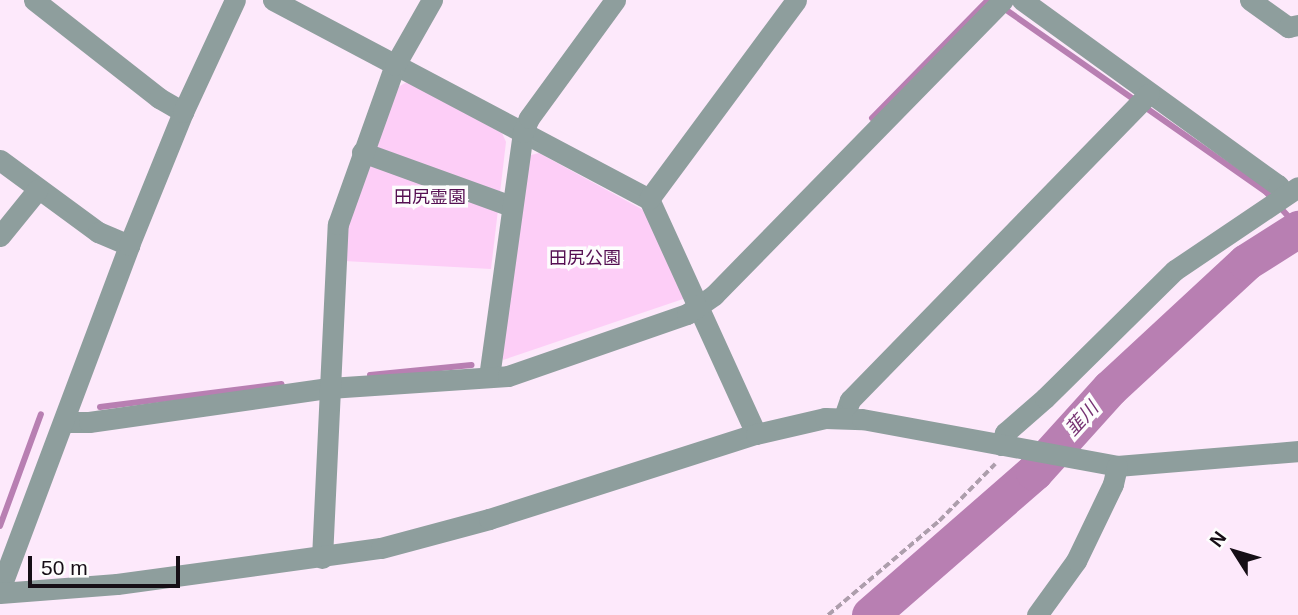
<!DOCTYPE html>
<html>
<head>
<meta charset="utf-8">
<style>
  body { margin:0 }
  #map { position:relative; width:1298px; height:615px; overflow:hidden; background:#fde9fb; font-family:Helvetica,"Noto Sans JP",sans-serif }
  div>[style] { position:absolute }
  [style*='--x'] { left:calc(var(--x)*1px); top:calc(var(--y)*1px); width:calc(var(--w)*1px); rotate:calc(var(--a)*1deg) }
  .green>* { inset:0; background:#fdcef7 }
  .stream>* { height:6px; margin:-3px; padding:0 3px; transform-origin:3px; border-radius:3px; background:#b87fb2 }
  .river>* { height:37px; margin:-18.5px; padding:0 18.5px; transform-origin:18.5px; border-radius:18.5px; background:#b87fb2 }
  .path>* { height:3.5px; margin-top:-1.75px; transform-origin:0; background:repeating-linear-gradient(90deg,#ad9eac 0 7px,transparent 0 10.5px) }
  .minor>* { height:21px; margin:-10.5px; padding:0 10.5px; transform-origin:10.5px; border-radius:10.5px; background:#8e9e9d }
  span { translate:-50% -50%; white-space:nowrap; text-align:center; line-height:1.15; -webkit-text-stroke:7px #fdfdfd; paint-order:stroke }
  .park-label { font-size:18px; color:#550f52 }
  .water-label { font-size:19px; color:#763272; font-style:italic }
  .north { position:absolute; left:1200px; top:517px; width:70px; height:70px; -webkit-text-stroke:5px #fdfdfd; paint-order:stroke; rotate:307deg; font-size:19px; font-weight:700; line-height:28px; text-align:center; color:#160e16 }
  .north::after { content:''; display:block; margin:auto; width:24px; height:32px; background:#160e16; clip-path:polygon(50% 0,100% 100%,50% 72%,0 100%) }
  .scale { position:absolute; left:28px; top:556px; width:152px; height:32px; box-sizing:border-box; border:4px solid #160e16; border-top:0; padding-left:9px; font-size:21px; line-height:24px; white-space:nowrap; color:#160e16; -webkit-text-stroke:5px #fdfdfd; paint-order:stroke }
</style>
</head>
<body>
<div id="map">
  <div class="green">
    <i style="clip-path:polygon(407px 82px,502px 133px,506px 142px,491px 269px,344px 261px,346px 227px,398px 87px)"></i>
    <i style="clip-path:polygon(539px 153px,647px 212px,686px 298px,503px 360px,500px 353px,527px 156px)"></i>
  </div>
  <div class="stream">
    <i style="--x:1002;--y:7;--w:322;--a:35"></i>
    <i style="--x:1266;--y:192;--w:47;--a:47.6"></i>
    <i style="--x:872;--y:118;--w:165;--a:-45.5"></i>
    <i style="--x:370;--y:375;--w:102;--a:-5.6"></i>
    <i style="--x:100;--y:407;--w:183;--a:-7.2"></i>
    <i style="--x:0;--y:526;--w:119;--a:-69.9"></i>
  </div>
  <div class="river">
    <i style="--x:870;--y:615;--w:218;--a:-41.1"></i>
    <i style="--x:1034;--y:472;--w:113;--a:-47.9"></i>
    <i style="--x:1110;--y:388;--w:185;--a:-42.8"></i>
    <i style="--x:1246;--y:262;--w:62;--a:-32.4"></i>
  </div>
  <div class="path">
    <i style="--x:828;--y:615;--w:145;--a:-40.3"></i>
    <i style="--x:939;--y:521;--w:80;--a:-45.5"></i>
  </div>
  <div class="minor">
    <i style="--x:34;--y:0;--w:159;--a:38.1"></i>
    <i style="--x:159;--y:98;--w:28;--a:30"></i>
    <i style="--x:273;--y:0;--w:425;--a:27.9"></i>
    <i style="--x:649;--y:199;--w:258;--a:65.5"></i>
    <i style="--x:1022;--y:0;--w:316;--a:35.9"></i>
    <i style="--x:1278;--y:185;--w:11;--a:52"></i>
    <i style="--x:1250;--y:0;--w:47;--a:35.4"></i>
    <i style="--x:1288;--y:27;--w:10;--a:-11"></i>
    <i style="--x:362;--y:152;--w:158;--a:19.9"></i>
    <i style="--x:0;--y:160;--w:122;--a:36.3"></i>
    <i style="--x:98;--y:232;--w:34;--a:23"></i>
    <i style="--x:649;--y:199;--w:247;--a:-53.5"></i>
    <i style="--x:0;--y:236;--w:60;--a:-51"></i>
    <i style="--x:489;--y:377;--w:247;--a:-82.1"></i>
    <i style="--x:523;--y:132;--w:15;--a:-67"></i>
    <i style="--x:529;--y:118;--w:146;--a:-53.9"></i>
    <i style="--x:844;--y:417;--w:18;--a:-71"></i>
    <i style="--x:850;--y:400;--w:428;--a:-45.7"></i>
    <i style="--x:64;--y:422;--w:25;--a:0"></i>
    <i style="--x:89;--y:422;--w:242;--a:-8.1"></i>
    <i style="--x:329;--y:388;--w:179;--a:-3.8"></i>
    <i style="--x:508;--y:376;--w:189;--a:-19.1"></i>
    <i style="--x:687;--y:314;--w:33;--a:-35"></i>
    <i style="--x:714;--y:295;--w:413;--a:-45.6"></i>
    <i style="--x:1001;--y:445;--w:13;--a:-72"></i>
    <i style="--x:1005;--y:433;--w:53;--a:-41.2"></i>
    <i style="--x:1045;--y:398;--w:182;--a:-44.6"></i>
    <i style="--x:1175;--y:270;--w:148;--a:-34"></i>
    <i style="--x:322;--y:558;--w:334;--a:-87.3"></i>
    <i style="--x:338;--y:224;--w:169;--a:-70.3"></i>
    <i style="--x:395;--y:65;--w:75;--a:-60.4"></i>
    <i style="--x:0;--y:589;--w:367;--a:-69.4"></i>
    <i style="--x:129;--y:245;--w:144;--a:-67.9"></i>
    <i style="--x:183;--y:112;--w:123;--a:-65.1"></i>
    <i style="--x:0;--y:593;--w:117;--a:-4.4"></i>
    <i style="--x:117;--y:584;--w:266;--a:-7.8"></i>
    <i style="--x:381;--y:548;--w:112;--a:-15"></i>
    <i style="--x:489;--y:519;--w:280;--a:-17.7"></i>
    <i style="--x:756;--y:434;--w:71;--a:-13.1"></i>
    <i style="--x:825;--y:418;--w:37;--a:2"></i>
    <i style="--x:862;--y:419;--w:259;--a:10.4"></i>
    <i style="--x:1117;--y:466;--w:182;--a:-4.7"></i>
    <i style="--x:1037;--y:615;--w:67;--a:-54.2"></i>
    <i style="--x:1076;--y:561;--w:85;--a:-64.3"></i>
    <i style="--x:1113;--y:484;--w:18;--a:-77"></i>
  </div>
  <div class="park-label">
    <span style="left:430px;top:197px">田尻霊園</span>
    <span style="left:585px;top:258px">田尻公園</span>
  </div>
  <div class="water-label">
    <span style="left:1082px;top:419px;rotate:-48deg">韮川</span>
  </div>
  <div class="north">N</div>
  <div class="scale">50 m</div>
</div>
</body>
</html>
